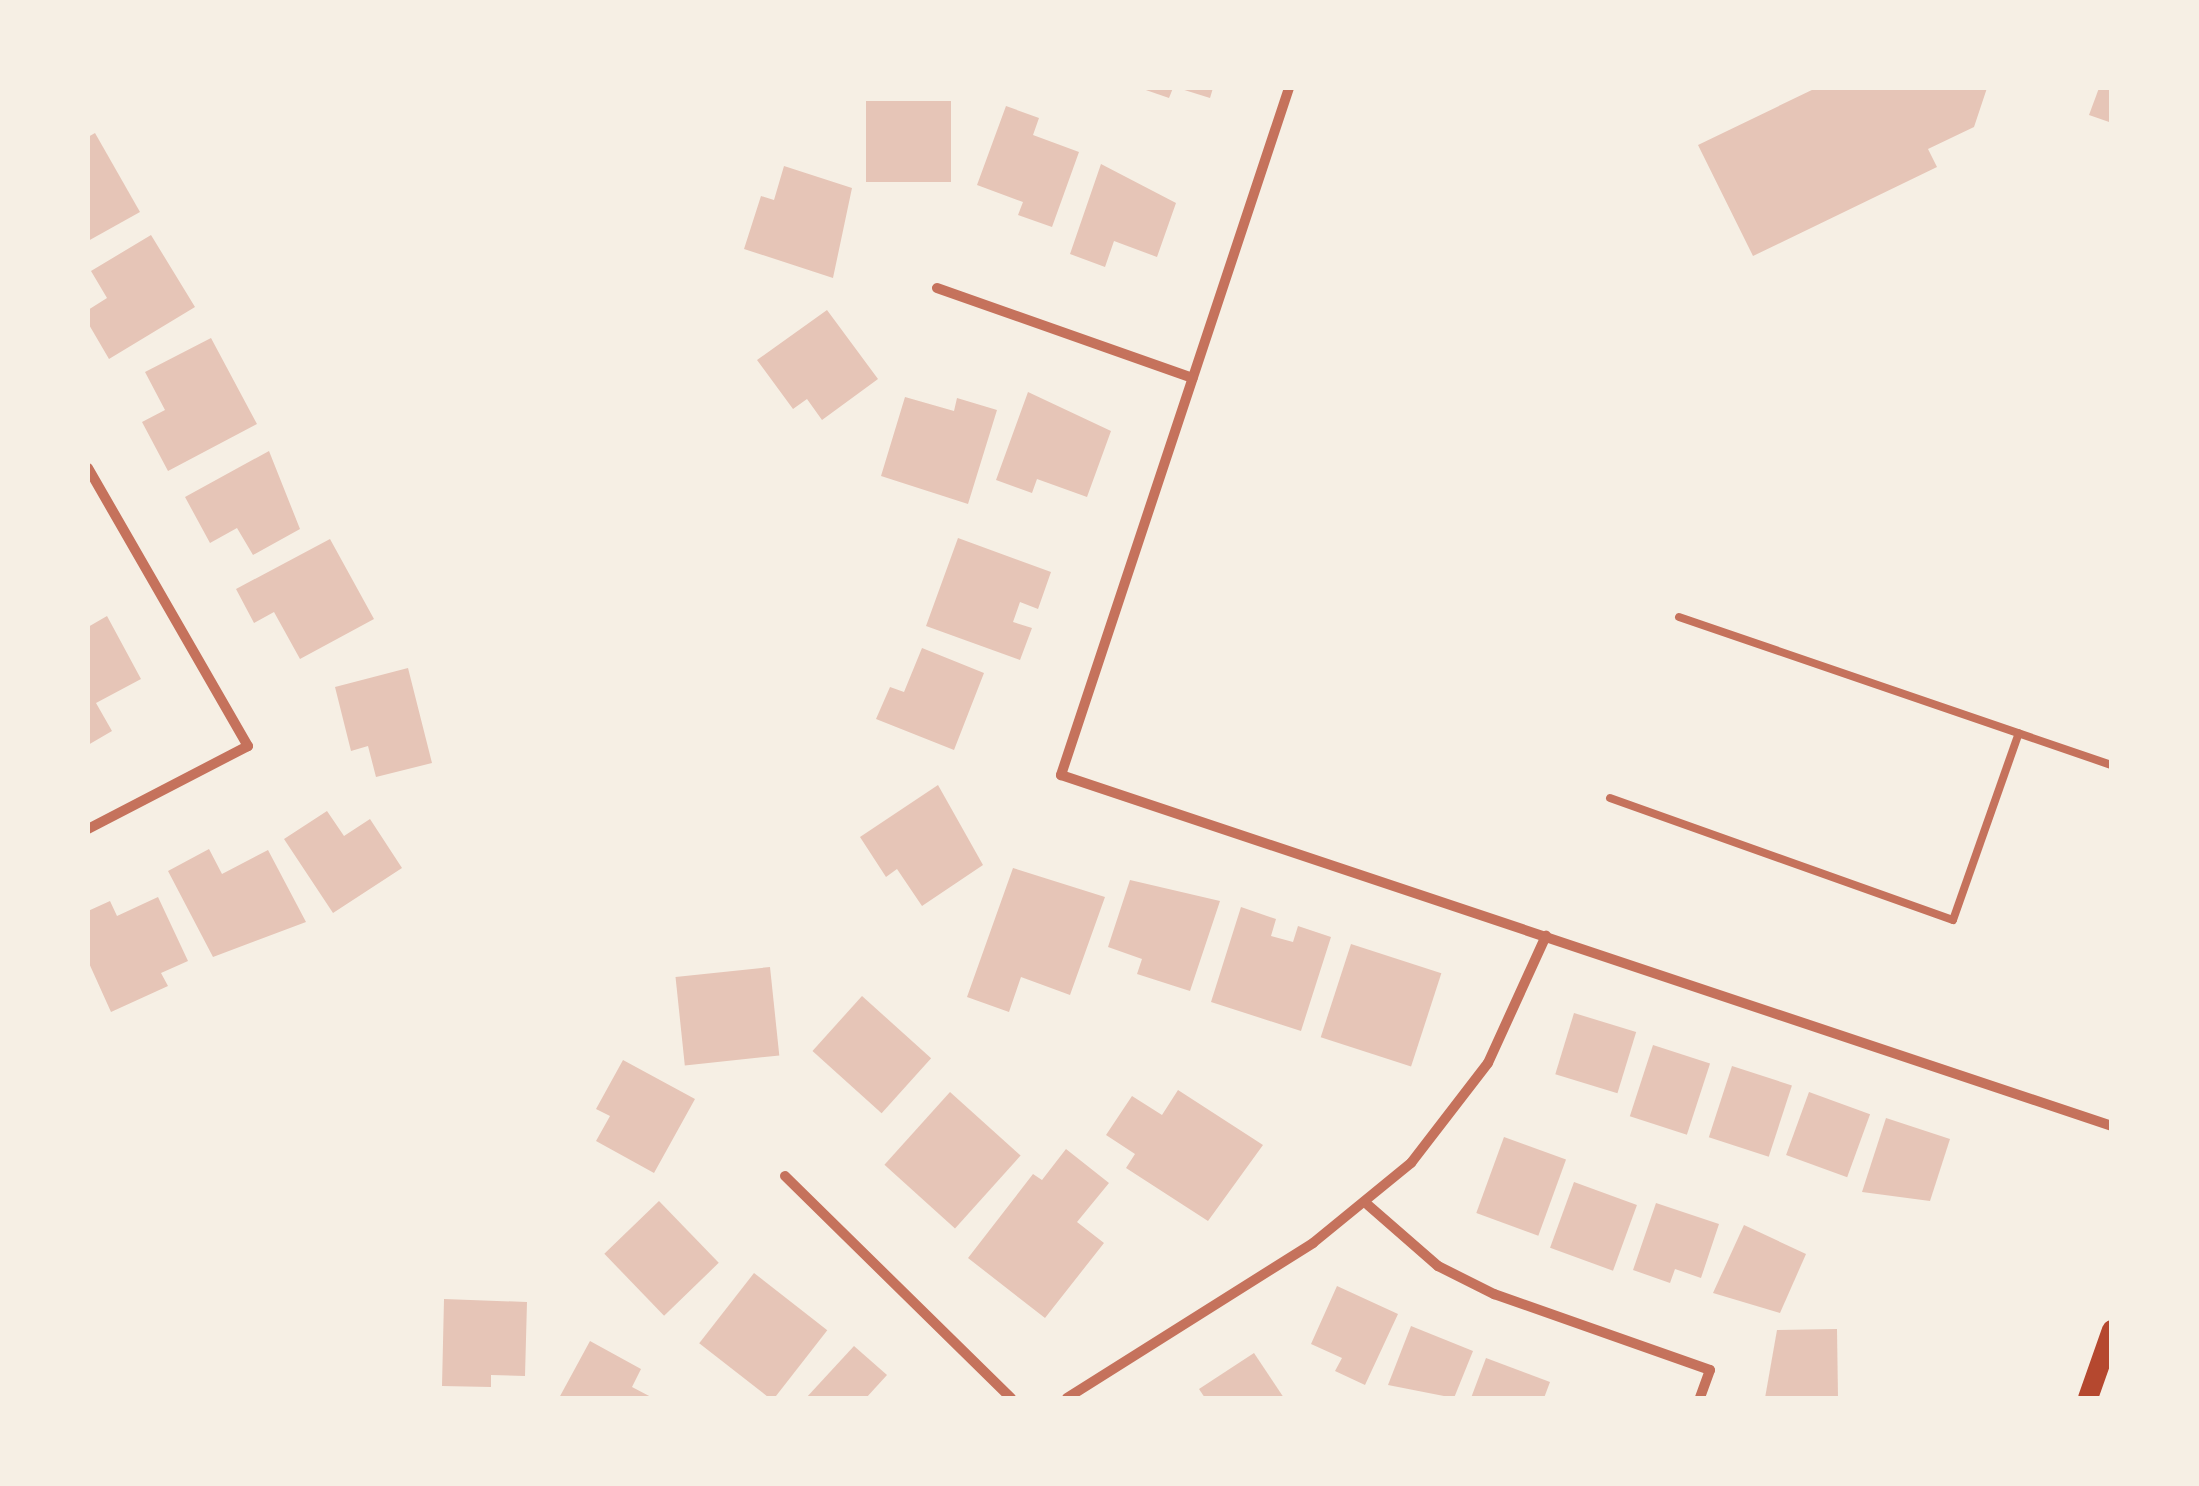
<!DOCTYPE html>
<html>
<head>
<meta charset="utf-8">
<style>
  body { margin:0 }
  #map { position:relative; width:2199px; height:1486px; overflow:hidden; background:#f6efe4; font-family:Manrope,sans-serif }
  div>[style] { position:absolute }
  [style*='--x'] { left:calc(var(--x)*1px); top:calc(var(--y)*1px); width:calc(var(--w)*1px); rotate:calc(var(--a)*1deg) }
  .building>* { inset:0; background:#e6c5b7; transform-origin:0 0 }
  .service>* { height:8px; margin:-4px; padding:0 4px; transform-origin:4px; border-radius:4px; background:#c5725c }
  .minor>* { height:10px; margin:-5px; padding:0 5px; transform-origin:5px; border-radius:5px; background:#c5725c }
  .secondary>* { height:20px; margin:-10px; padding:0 10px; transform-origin:10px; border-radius:10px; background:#b5482f }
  span { translate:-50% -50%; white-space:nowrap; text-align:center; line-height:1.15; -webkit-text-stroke:10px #f6efe4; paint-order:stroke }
  .frame { position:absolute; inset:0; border:90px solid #f6efe4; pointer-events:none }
</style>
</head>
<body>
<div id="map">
  <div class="building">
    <i style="clip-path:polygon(1140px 88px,1173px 88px,1169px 98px)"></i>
    <i style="clip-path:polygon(1178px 88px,1213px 88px,1210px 98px)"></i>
    <i style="clip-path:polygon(1816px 88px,1987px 88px,1974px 127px,1928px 149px,1937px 167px,1753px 256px,1698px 145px)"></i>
    <i style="clip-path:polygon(2099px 88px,2112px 88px,2112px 123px,2089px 115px)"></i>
    <i style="left:866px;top:101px;width:85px;height:81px"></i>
    <i style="clip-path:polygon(1006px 106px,1039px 118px,1033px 135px,1079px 152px,1052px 227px,1018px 215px,1023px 202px,977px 185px)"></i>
    <i style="clip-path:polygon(95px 133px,140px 212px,88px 241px,88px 137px)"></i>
    <i style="clip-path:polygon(1101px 164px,1176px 203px,1157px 257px,1114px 241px,1105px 267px,1070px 254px)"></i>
    <i style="clip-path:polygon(784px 166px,852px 188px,833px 278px,744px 249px,761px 196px,774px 200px)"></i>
    <i style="clip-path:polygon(151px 235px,195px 307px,109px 359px,88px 323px,88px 310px,107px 298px,91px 271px)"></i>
    <i style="clip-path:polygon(827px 310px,878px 379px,822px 420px,807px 399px,793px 409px,757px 360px)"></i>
    <i style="clip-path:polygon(211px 338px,257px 424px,168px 471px,142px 422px,165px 410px,145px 372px)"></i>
    <i style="clip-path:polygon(1028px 392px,1111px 431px,1087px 497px,1037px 479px,1032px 493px,996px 480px)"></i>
    <i style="clip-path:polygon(905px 397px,954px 411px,957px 398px,997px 410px,968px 504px,881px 476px)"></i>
    <i style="clip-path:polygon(269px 451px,300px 529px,253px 555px,237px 528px,210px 543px,185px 497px)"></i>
    <i style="clip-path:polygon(958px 538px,1051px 572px,1038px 609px,1020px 602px,1013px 622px,1032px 628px,1020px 660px,926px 626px)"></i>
    <i style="clip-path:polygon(330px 539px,374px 619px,300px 659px,274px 612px,254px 623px,236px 589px)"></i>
    <i style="clip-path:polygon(107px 616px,141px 679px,96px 703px,112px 731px,88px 745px,88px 627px)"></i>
    <i style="clip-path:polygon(922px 648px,984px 673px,954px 750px,876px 719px,890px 687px,904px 692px)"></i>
    <i style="clip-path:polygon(408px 668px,432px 763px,376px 777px,368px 746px,351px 751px,335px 687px)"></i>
    <i style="clip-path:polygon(938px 785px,983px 865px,922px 906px,897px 869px,886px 877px,860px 837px)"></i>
    <i style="clip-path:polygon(327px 811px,344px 836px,370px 819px,402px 868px,333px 913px,284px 839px)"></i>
    <i style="clip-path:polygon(209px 849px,222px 874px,268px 850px,306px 922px,213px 957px,168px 871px)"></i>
    <i style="clip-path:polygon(1013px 868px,1105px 897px,1070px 995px,1021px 977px,1009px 1012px,967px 997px)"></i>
    <i style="clip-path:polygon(1130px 880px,1220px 901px,1190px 991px,1137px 974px,1142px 959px,1108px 947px)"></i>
    <i style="clip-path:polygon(158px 897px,188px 961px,161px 973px,168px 986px,111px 1012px,88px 961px,88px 911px,110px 901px,117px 916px)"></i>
    <i style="clip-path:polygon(1241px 907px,1276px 919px,1271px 936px,1293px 942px,1298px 926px,1331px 937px,1301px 1031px,1211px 1002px)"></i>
    <i style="left:1351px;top:944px;width:95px;height:98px;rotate:18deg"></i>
    <i style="left:770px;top:967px;width:89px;height:95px;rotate:84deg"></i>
    <i style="left:862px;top:996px;width:93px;height:74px;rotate:42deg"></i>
    <i style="left:1574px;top:1013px;width:65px;height:64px;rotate:17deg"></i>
    <i style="left:1653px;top:1045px;width:60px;height:75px;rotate:18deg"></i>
    <i style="clip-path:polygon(623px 1060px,695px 1099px,654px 1173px,596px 1141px,610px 1116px,596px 1109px)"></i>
    <i style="left:1732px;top:1066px;width:63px;height:75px;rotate:18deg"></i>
    <i style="clip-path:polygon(1178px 1090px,1263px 1145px,1208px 1221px,1126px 1168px,1135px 1154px,1106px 1135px,1132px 1096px,1162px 1115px)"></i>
    <i style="left:950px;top:1092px;width:95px;height:98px;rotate:42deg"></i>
    <i style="left:1809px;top:1092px;width:65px;height:67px;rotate:20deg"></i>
    <i style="clip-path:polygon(1886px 1118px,1950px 1139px,1930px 1201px,1862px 1192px)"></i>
    <i style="left:1504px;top:1137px;width:66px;height:81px;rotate:20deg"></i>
    <i style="clip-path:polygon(1066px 1149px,1109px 1183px,1077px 1222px,1104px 1243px,1045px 1318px,968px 1258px,1033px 1174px,1042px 1180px)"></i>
    <i style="left:1574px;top:1182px;width:67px;height:70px;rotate:20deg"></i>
    <i style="left:659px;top:1201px;width:86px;height:76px;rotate:46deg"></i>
    <i style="clip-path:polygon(1656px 1203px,1719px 1224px,1701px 1278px,1675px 1269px,1670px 1283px,1633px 1270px)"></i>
    <i style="clip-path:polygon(1744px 1225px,1806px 1254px,1780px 1313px,1713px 1293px)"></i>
    <i style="left:754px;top:1273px;width:93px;height:89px;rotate:38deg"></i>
    <i style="clip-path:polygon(1337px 1286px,1398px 1314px,1365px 1385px,1335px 1371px,1342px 1358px,1311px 1344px)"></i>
    <i style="clip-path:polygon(444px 1299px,527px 1302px,525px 1376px,491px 1375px,491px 1387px,442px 1386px)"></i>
    <i style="clip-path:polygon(1411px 1326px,1473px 1351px,1454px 1398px,1388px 1385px)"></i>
    <i style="clip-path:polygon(1837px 1329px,1838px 1398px,1765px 1398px,1777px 1330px)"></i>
    <i style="clip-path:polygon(590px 1341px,641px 1369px,632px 1387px,653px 1398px,559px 1398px)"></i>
    <i style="clip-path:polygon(854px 1346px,887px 1375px,866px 1398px,806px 1398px)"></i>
    <i style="clip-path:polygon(1254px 1353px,1284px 1398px,1205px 1398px,1199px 1389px)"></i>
    <i style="clip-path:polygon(1486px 1358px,1550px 1382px,1544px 1398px,1471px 1398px)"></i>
  </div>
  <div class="service">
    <i style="--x:1679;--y:617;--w:458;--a:18.9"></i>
    <i style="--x:1610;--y:798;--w:364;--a:19.6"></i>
    <i style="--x:1953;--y:920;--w:198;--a:-70.6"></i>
  </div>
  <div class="minor">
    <i style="--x:1289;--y:88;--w:724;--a:108.36"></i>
    <i style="--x:1061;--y:775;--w:1108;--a:18.47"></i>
    <i style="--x:937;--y:288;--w:271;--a:19.4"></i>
    <i style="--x:88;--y:468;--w:321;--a:60.1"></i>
    <i style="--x:248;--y:746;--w:180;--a:152.6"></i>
    <i style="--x:785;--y:1176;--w:317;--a:44.5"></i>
    <i style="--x:1368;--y:1205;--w:93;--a:41.1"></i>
    <i style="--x:1438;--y:1266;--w:63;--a:26.6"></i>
    <i style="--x:1494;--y:1294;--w:229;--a:19.4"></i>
    <i style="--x:1710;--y:1370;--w:30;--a:110"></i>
    <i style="--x:1067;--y:1398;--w:291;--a:-32.2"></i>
    <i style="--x:1313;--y:1243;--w:127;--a:-39.2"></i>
    <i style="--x:1411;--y:1163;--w:126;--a:-52.4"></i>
    <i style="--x:1488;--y:1063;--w:140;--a:-65.5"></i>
  </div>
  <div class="secondary">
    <i style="--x:2088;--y:1398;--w:72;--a:-70.6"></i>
  </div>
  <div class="frame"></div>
</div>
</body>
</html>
